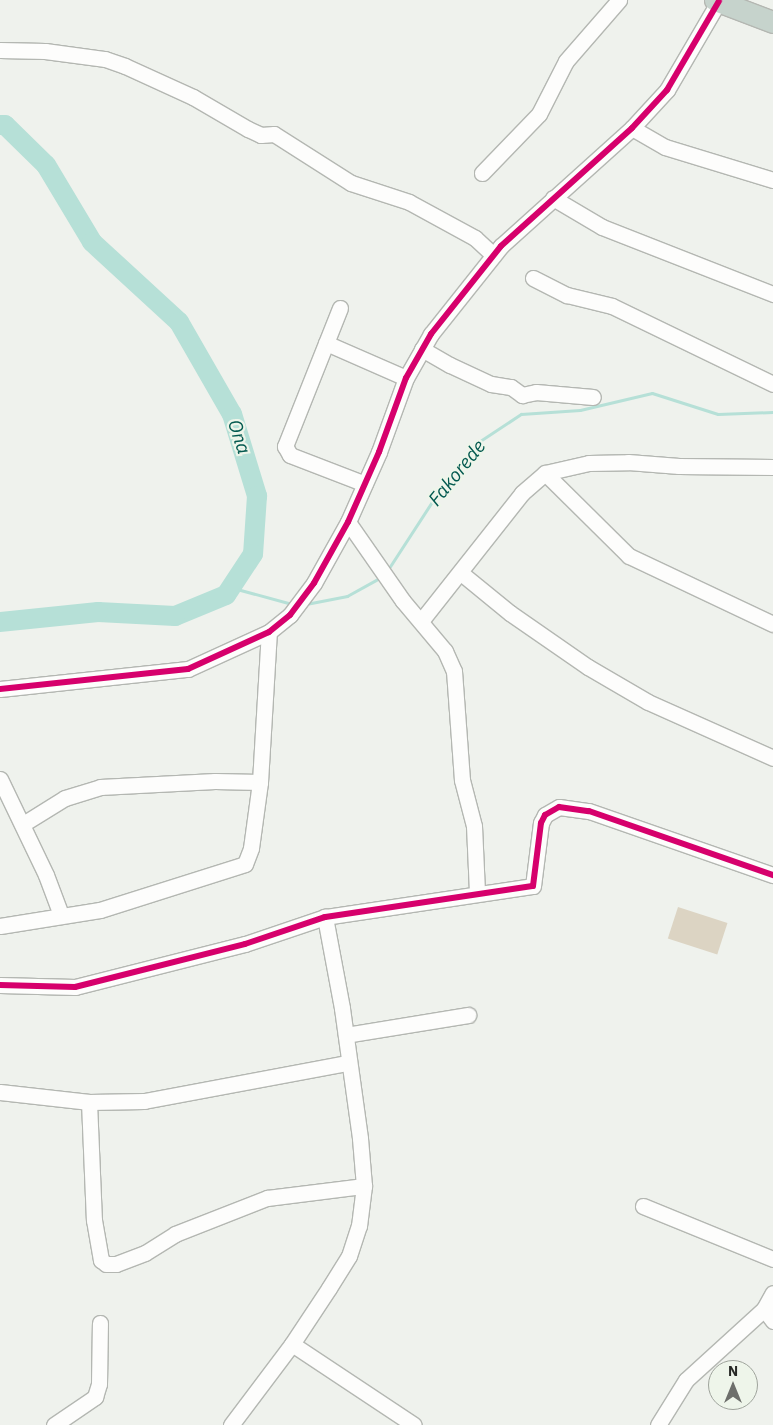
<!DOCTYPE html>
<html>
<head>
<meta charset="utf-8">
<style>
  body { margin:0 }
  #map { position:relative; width:773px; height:1425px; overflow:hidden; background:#eff2ed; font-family:"IBM Plex Sans",sans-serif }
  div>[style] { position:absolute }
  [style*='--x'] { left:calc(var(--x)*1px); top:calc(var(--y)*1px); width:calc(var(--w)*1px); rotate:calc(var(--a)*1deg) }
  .green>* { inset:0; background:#dcd4c3; transform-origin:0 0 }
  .stream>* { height:3px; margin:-1.5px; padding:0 1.5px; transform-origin:1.5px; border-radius:1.5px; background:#b6e0d7 }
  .river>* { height:20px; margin:-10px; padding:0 10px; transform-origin:10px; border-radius:10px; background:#b6e0d7 }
  .roads { filter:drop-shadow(1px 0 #b4b7b2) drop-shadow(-1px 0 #b4b7b2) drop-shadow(0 1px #b4b7b2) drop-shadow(0 -1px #b4b7b2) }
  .minor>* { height:15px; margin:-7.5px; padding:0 7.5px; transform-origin:7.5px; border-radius:7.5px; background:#fdfdfc }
  .highway>* { height:21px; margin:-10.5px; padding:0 10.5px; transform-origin:10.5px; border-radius:10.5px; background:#c6d3cc }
  .cycleway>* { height:6px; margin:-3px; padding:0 3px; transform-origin:3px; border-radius:3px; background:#d6006c }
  span { translate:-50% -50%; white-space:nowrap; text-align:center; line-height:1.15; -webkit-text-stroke:4.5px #eef5ea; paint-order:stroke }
  .water-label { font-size:19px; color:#03594f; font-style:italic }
  .north { position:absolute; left:708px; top:1360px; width:50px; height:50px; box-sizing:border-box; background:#eef5ea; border:1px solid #9ea39b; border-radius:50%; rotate:0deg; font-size:14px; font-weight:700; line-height:20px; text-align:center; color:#272925 }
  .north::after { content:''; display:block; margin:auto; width:18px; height:22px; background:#6d6f6b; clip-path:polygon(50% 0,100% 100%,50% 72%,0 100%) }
</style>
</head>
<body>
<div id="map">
  <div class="green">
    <i style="left:678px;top:907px;width:52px;height:33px;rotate:18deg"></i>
  </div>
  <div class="stream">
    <i style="--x:387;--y:571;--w:92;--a:-57"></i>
    <i style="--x:437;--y:494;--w:65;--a:-51.9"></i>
    <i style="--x:477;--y:443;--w:53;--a:-33.4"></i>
    <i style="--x:521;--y:414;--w:59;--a:-3.9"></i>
    <i style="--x:580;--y:410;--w:74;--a:-13.3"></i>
    <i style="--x:652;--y:393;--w:69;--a:17.7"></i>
    <i style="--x:718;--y:414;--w:55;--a:-2.1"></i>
    <i style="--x:233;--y:588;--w:61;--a:15.2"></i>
    <i style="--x:306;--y:604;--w:42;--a:-11"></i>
    <i style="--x:347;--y:596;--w:39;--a:-29"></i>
  </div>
  <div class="river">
    <i style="--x:0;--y:125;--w:5;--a:0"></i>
    <i style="--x:5;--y:125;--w:57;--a:44.3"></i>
    <i style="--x:46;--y:165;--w:90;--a:59.1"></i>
    <i style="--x:92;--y:242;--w:118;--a:42.6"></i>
    <i style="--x:179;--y:322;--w:106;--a:60.1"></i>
    <i style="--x:232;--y:414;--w:86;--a:73"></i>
    <i style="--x:257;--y:496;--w:58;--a:93.9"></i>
    <i style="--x:253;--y:554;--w:49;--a:123.4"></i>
    <i style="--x:226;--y:595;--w:55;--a:157.6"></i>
    <i style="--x:175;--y:616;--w:77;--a:-177"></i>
    <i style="--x:98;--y:612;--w:99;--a:174.2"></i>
  </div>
  <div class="roads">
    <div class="minor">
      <i style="--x:0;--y:50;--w:45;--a:1.3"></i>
      <i style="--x:45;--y:51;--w:61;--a:7.6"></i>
      <i style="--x:105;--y:59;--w:21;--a:19"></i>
      <i style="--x:125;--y:66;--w:75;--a:24.5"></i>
      <i style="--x:193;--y:97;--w:64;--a:30.2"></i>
      <i style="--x:248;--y:129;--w:14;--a:25"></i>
      <i style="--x:261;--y:135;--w:13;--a:-4"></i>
      <i style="--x:274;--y:134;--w:91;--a:32.5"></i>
      <i style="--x:351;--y:183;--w:61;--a:18.1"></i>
      <i style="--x:409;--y:202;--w:75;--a:28.6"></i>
      <i style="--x:475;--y:238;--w:25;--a:43"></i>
      <i style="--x:632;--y:128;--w:38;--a:30"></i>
      <i style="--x:665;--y:147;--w:113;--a:17"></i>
      <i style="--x:482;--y:173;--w:82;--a:-46"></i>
      <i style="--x:539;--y:114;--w:59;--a:-63"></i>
      <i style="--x:566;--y:61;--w:81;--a:-49"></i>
      <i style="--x:553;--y:198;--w:57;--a:30.6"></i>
      <i style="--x:602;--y:227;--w:184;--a:21.4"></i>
      <i style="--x:533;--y:278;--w:38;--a:27"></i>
      <i style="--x:567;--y:295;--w:46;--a:13.7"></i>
      <i style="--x:612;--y:306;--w:179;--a:25.8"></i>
      <i style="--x:340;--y:308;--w:149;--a:111.7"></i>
      <i style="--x:285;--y:446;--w:10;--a:61"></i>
      <i style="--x:290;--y:455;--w:80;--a:21.1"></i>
      <i style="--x:326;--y:343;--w:87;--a:23.6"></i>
      <i style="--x:422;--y:349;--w:32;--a:30"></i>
      <i style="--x:450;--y:365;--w:45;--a:24.9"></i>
      <i style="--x:491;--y:384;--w:20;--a:9"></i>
      <i style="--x:511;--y:387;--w:14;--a:36"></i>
      <i style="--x:522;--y:395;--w:14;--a:-12"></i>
      <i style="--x:536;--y:392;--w:57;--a:5"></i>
      <i style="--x:545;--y:473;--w:118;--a:44.7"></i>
      <i style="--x:629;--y:556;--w:159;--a:25.3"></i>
      <i style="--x:348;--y:522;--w:96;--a:55.2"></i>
      <i style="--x:403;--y:601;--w:65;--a:50"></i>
      <i style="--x:445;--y:651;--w:22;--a:66"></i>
      <i style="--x:454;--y:671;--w:109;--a:85.8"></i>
      <i style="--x:462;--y:780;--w:48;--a:75.4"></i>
      <i style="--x:474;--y:826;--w:67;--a:87.4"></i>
      <i style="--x:461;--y:573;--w:63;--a:39.2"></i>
      <i style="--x:510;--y:613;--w:95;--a:34.7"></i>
      <i style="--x:588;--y:667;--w:69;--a:30.3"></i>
      <i style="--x:648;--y:702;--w:137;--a:24.1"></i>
      <i style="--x:421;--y:621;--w:163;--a:-51.7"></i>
      <i style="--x:522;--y:493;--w:30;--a:-41"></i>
      <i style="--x:545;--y:473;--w:45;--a:-12.8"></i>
      <i style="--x:589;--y:463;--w:39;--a:-1"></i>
      <i style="--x:628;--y:462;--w:51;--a:4.5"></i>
      <i style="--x:679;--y:466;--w:94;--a:0.6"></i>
      <i style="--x:0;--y:689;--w:189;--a:-6.1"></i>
      <i style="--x:188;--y:669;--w:89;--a:-24.6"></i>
      <i style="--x:269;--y:632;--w:27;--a:-39"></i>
      <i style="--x:290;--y:615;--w:40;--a:-53"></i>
      <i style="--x:314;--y:583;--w:70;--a:-60.9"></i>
      <i style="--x:348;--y:522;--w:77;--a:-66.1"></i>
      <i style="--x:379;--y:452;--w:79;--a:-70"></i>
      <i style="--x:406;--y:378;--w:51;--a:-60.4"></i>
      <i style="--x:431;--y:334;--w:112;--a:-51.5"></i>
      <i style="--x:501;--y:246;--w:176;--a:-42"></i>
      <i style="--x:632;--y:128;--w:52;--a:-47.4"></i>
      <i style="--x:667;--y:90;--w:103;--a:-59.7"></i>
      <i style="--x:0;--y:779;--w:106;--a:64.4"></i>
      <i style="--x:46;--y:875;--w:43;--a:69.4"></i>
      <i style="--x:23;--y:824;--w:49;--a:-31.8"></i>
      <i style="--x:65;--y:798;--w:37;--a:-17"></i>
      <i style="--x:100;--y:787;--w:115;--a:-3"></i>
      <i style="--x:215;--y:781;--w:45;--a:1.3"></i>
      <i style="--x:0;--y:926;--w:101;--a:-9.1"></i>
      <i style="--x:100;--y:910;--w:152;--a:-17.6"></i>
      <i style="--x:245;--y:864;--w:17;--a:-69"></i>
      <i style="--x:251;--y:848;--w:67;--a:-82.2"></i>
      <i style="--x:260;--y:782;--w:150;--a:-86.6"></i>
      <i style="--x:0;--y:985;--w:75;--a:1.5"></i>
      <i style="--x:75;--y:987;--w:175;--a:-14.2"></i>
      <i style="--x:245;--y:944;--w:84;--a:-18.6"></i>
      <i style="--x:325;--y:917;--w:210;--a:-8.5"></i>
      <i style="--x:533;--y:886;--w:64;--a:-82.8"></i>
      <i style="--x:541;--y:823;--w:9;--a:-63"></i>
      <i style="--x:545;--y:815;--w:16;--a:-30"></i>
      <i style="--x:559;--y:807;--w:30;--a:8"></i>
      <i style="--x:589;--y:811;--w:195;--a:19.2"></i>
      <i style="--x:346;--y:1035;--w:124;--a:-9.3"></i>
      <i style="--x:0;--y:1092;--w:90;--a:6.4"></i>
      <i style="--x:89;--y:1102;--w:55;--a:-1"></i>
      <i style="--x:144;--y:1101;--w:207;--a:-10.6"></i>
      <i style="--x:89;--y:1102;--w:118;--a:87.6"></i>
      <i style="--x:94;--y:1220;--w:41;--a:80.1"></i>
      <i style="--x:101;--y:1260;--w:6;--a:39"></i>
      <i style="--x:106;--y:1264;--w:10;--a:0"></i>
      <i style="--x:116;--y:1264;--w:31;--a:-21"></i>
      <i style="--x:145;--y:1253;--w:36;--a:-32"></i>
      <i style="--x:175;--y:1234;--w:99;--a:-21.4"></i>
      <i style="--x:267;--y:1198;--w:98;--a:-7.1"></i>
      <i style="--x:643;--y:1206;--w:140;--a:22.2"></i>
      <i style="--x:764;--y:1309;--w:15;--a:53"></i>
      <i style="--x:292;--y:1344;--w:146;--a:33.6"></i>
      <i style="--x:54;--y:1425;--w:50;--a:-34.3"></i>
      <i style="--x:95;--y:1397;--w:14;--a:-73"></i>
      <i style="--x:99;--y:1384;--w:61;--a:-89.1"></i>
      <i style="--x:231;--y:1425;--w:101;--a:-53"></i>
      <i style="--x:292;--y:1344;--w:67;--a:-56.5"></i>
      <i style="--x:329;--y:1288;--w:38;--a:-58"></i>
      <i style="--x:349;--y:1256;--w:32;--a:-72"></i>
      <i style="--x:359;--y:1226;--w:40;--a:-82.9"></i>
      <i style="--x:364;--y:1186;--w:48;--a:-94.8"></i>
      <i style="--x:360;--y:1138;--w:131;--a:-97.9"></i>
      <i style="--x:342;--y:1008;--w:93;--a:-100.6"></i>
      <i style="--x:658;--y:1425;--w:53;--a:-58.1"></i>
      <i style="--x:686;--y:1380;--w:105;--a:-42.3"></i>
      <i style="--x:764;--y:1309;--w:18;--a:-61"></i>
    </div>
    <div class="highway">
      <i style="--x:715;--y:0;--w:62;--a:20.8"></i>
    </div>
  </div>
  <div class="cycleway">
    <i style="--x:0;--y:689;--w:189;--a:-6.1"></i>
    <i style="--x:188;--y:669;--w:89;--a:-24.6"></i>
    <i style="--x:269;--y:632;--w:27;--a:-39"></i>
    <i style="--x:290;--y:615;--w:40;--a:-53"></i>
    <i style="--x:314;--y:583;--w:70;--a:-60.9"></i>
    <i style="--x:348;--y:522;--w:77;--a:-66.1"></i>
    <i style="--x:379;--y:452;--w:79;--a:-70"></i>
    <i style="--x:406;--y:378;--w:51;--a:-60.4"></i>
    <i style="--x:431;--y:334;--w:112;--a:-51.5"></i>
    <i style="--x:501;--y:246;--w:176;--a:-42"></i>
    <i style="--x:632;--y:128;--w:52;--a:-47.4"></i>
    <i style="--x:667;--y:90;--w:103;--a:-59.7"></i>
    <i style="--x:0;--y:985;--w:75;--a:1.5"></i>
    <i style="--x:75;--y:987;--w:175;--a:-14.2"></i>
    <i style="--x:245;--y:944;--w:84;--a:-18.6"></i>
    <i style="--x:325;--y:917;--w:210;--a:-8.5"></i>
    <i style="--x:533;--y:886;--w:64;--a:-82.8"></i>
    <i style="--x:541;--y:823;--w:9;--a:-63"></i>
    <i style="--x:545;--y:815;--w:16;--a:-30"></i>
    <i style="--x:559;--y:807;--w:30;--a:8"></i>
    <i style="--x:589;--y:811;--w:195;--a:19.2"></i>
  </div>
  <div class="water-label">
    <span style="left:239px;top:437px;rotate:72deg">Ona</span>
    <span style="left:457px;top:473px;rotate:-51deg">Fakorede</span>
  </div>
  <div class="north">N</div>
</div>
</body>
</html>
